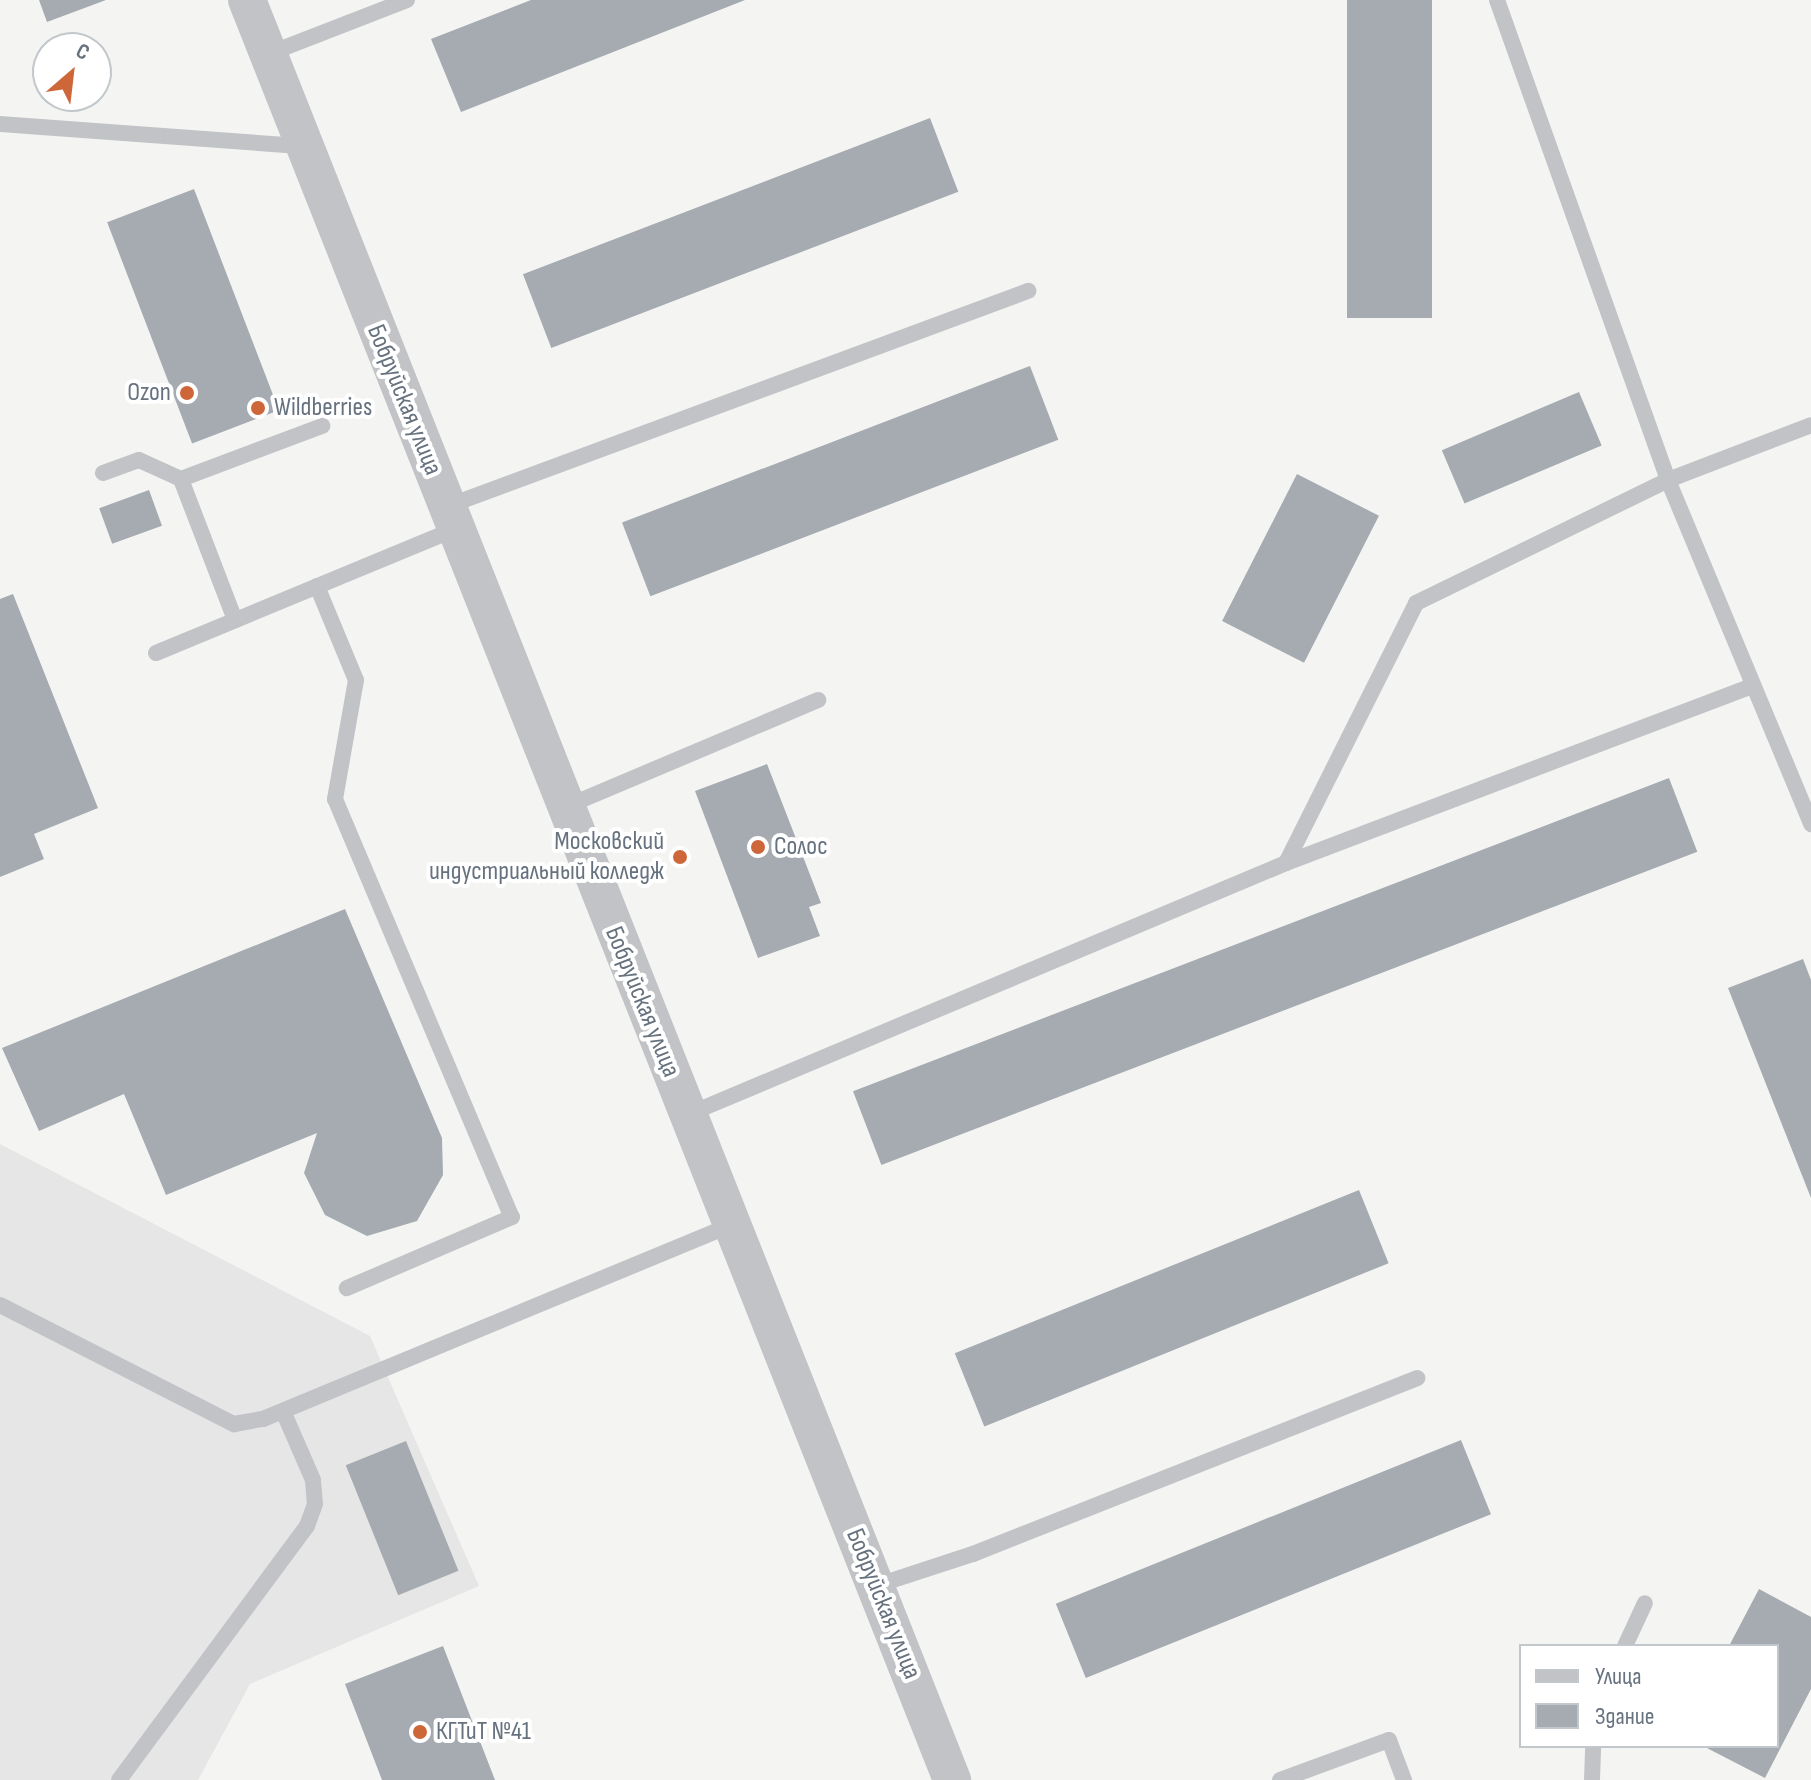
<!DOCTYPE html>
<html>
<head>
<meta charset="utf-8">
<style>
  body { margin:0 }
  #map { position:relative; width:1811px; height:1780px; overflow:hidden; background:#f4f5f2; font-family:"Sofia Sans Condensed",sans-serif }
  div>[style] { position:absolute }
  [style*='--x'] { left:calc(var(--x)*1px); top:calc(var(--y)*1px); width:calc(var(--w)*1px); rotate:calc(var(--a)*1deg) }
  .built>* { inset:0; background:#e5e6e5 }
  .building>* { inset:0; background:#a5abb1; transform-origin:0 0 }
  .service>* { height:16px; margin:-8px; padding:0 8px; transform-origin:8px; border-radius:8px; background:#c1c3c6 }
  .tertiary>* { height:38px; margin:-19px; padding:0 19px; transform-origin:19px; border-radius:19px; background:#c1c3c6 }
  .dots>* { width:22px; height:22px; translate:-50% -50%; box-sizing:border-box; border:4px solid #fff; border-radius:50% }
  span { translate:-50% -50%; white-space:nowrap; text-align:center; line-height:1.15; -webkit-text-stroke:8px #fff; paint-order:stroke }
  .poi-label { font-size:26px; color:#67727f }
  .right { translate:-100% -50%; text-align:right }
  .left { translate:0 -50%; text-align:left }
  .street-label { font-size:26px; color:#67727f }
  .legend { position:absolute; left:1519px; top:1644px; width:260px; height:104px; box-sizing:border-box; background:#fff; border:2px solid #c2c7cc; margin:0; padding:10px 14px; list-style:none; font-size:24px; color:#67727f }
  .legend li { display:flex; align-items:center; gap:16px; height:40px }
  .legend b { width:40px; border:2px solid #c2c7cc }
  .north { position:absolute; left:32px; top:32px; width:80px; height:80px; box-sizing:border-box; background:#fff; border:2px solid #c2c7cc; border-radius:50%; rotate:28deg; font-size:22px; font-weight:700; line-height:32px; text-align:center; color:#67727f }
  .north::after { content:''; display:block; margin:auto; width:28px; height:36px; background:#cd6739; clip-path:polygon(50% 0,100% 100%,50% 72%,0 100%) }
</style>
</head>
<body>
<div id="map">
  <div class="built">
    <i style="clip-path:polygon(0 1144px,370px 1336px,479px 1586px,250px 1684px,198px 1780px,0 1780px)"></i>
  </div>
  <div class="building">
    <i style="clip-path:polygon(39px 0,106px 0,47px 22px)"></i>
    <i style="clip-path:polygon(531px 0,745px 0,461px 112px,431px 39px)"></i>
    <i style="left:1347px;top:0;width:85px;height:318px"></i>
    <i style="left:930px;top:118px;width:79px;height:436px;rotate:69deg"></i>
    <i style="left:194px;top:189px;width:237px;height:93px;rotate:69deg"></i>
    <i style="left:1030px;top:366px;width:79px;height:437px;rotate:69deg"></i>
    <i style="left:1579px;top:392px;width:58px;height:149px;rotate:67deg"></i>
    <i style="left:1297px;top:474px;width:92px;height:165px;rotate:27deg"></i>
    <i style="left:149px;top:490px;width:38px;height:53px;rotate:70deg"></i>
    <i style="clip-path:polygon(13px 594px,98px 808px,34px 834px,44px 859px,0 877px,0 599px)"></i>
    <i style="clip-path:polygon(767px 764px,821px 903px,809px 907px,820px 936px,758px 958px,695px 791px)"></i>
    <i style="left:1669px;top:778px;width:79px;height:874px;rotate:69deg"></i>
    <i style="clip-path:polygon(345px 909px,442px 1138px,443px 1175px,417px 1221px,367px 1236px,325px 1215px,304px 1173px,317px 1133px,166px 1195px,124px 1094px,39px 1131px,2px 1048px)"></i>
    <i style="clip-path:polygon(1803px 959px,1811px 980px,1811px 1198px,1728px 988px)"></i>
    <i style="left:1359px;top:1190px;width:79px;height:436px;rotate:68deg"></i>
    <i style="left:1461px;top:1440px;width:80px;height:437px;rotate:68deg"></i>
    <i style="left:406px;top:1441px;width:140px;height:65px;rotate:68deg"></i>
    <i style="clip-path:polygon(1759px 1589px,1811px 1617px,1811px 1689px,1765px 1778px,1703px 1746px,1777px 1746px,1777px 1646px,1729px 1646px)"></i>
    <i style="clip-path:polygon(443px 1646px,495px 1780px,382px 1780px,345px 1684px)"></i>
  </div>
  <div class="service">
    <i style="--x:1497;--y:0;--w:510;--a:70.39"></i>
    <i style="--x:1668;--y:480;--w:373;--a:67.4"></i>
    <i style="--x:268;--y:54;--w:149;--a:-21.2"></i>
    <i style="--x:0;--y:124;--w:304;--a:4.2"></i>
    <i style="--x:103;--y:473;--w:38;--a:-20"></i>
    <i style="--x:139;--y:460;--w:46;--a:24.3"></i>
    <i style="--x:448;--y:506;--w:619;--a:-20.34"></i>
    <i style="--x:317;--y:586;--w:102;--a:67.5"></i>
    <i style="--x:356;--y:680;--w:121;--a:100"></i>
    <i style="--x:335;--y:799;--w:454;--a:67.1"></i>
    <i style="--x:512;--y:1217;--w:180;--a:156.7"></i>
    <i style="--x:235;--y:620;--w:151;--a:-111"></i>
    <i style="--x:181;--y:479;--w:151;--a:-20.6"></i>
    <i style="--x:156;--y:653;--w:324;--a:-22.5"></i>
    <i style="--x:565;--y:807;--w:275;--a:-22.9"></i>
    <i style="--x:1286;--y:863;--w:291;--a:-63.4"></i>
    <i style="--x:1416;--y:603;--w:280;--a:-26"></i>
    <i style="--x:1668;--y:480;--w:153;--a:-21"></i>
    <i style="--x:689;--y:1114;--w:648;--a:-22.8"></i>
    <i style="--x:1286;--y:863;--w:498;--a:-20.8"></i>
    <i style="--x:0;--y:1305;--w:263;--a:27"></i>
    <i style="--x:234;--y:1424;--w:29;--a:-10"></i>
    <i style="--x:263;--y:1419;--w:507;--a:-22.52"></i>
    <i style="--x:878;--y:1585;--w:100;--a:-18.1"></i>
    <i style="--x:973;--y:1554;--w:478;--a:-21.6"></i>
    <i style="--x:1625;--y:1646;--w:47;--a:-65.1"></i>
    <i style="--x:119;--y:1780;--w:316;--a:-53.5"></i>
    <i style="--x:307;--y:1526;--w:23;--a:-70"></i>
    <i style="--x:315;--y:1504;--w:24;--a:-95"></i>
    <i style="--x:313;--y:1480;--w:75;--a:-113.5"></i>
    <i style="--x:1280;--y:1780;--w:116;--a:-20.2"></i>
    <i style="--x:1389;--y:1740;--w:43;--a:69.4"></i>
    <i style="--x:1592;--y:1780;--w:34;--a:-88"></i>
  </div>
  <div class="tertiary">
    <i style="--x:247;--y:0;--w:1915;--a:68.39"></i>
  </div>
  <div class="dots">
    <i style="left:187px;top:393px;background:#cd6739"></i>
    <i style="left:258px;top:408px;background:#cd6739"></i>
    <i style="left:758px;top:847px;background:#cd6739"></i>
    <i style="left:680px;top:857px;background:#cd6739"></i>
    <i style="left:420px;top:1732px;background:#cd6739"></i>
  </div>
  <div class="poi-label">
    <span class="right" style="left:171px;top:393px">Ozon</span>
    <span class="left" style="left:274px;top:408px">Wildberries</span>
    <span class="right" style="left:664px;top:857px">Московский<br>индустриальный колледж</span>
    <span class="left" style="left:774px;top:847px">Солос</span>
    <span class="left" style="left:436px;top:1732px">КГТиТ №41</span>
  </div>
  <div class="street-label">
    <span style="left:404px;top:400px;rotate:68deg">Бобруйская улица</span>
    <span style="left:642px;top:1002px;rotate:68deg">Бобруйская улица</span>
    <span style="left:883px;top:1604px;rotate:68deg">Бобруйская улица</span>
  </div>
  <ul class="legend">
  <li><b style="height:10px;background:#c1c3c6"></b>Улица</li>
  <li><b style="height:22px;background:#a5abb1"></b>Здание</li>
  </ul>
  <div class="north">С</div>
</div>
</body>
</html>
